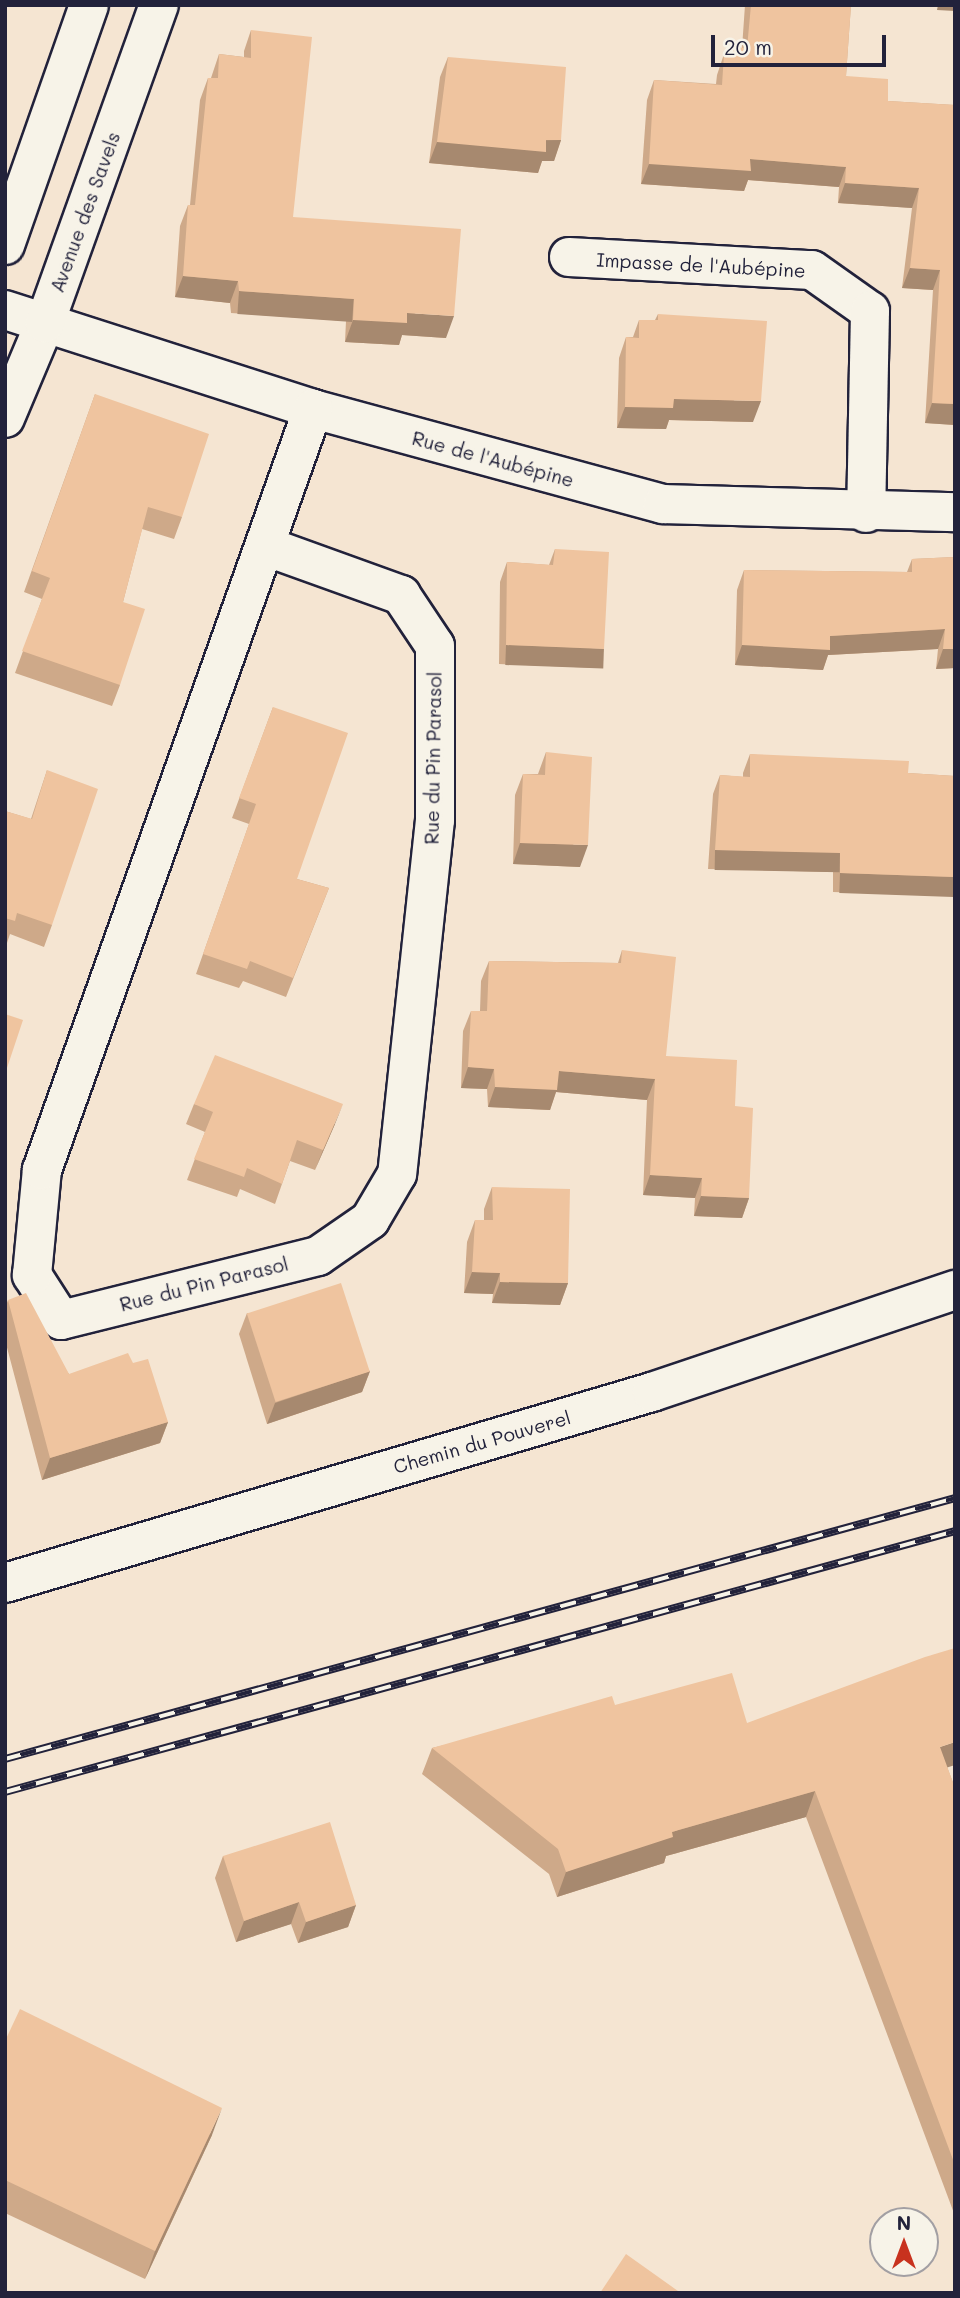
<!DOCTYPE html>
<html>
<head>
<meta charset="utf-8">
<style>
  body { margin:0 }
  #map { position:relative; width:960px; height:2298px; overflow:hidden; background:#f5e5d2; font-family:Mali,sans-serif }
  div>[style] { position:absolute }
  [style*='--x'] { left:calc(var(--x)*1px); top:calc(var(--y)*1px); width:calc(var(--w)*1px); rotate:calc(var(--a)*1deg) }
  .roads { filter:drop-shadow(2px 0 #22223b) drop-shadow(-2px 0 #22223b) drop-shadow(0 2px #22223b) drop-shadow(0 -2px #22223b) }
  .minor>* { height:38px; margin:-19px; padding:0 19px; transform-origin:19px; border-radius:19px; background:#f7f3e8 }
  .rail>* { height:8px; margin-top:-4px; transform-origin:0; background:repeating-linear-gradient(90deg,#f7f3e8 0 16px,#22223b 0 32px); box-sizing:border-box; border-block:2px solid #22223b }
  .wall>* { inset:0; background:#cea989 }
  .shaded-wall>* { inset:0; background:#a7896f; transform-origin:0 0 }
  .building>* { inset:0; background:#efc49f; transform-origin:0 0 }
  span { translate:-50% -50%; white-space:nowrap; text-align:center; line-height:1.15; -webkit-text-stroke:5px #f7f3e8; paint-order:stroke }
  .street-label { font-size:19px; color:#22223b }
  .frame { position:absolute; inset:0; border:7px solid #22223b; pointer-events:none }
  .north { position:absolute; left:869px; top:2207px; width:70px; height:70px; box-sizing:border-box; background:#f7f3e8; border:2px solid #a29fa3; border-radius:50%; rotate:0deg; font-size:19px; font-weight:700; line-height:28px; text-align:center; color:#22223b }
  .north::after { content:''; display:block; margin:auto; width:24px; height:32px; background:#c8321e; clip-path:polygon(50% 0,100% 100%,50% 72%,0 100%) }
  .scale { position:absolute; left:711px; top:35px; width:175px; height:32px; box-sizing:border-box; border:4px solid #22223b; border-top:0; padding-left:9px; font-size:21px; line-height:24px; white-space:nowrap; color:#22223b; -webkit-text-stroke:5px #f7f3e8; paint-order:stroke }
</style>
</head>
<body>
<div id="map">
  <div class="roads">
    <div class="minor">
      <i style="--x:5;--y:245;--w:254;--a:-70.7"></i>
      <i style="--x:569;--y:257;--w:243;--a:3.1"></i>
      <i style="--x:812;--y:270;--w:71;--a:35.3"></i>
      <i style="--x:870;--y:311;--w:202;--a:91.1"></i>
      <i style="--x:5;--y:310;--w:324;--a:17.8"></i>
      <i style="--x:313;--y:409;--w:363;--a:15.2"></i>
      <i style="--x:663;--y:504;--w:292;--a:1.6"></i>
      <i style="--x:5;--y:418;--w:103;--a:-67.2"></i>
      <i style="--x:45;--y:323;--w:338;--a:-70.3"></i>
      <i style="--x:265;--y:546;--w:145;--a:19.8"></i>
      <i style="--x:401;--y:595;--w:61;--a:56.3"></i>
      <i style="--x:435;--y:646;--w:174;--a:90"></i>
      <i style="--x:435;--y:820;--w:356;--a:96.1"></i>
      <i style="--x:397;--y:1174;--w:53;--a:120.4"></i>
      <i style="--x:370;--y:1220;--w:63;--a:145.3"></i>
      <i style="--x:318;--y:1256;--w:265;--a:166"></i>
      <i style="--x:61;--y:1320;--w:54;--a:-122.8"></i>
      <i style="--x:32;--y:1275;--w:105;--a:-84.6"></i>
      <i style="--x:42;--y:1170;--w:808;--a:-70.4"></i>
      <i style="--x:5;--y:1583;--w:675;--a:-16.45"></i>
      <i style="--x:652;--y:1392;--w:320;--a:-18.6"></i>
    </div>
  </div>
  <div class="rail">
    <i style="--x:5;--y:1759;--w:985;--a:-15.36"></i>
    <i style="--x:5;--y:1792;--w:985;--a:-15.36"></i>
  </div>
  <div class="wall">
    <i style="clip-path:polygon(745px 5px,851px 5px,846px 76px,888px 101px,955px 105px,955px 425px,925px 423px,933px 290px,902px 288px,912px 208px,838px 203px,839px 187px,748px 180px,744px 191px,641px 184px,647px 100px,654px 80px,716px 84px,717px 75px,724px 54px,727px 54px,730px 47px,742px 48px)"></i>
    <i style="clip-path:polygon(251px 30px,293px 217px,446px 338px,402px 335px,399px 345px,345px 342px,346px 321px,231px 313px,230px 303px,175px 297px,180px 226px,188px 205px,190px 205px,200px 100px,208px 78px,211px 78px,219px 54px,244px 57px,244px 51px)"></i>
    <i style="clip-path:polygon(448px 57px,561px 140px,554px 161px,542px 161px,538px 173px,429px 163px,440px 77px)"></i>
    <i style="clip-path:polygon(658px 314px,753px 422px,669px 420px,666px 429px,617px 428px,619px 358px,626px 337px,633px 337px,639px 320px,655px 320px)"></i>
    <i style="clip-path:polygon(95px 394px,182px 517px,174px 539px,142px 529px,123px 602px,120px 685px,112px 706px,15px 673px,42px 599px,24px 592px)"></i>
    <i style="clip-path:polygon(555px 549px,597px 668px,499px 664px,500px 582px,507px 562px,549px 565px)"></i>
    <i style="clip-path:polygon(955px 557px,955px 668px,936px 669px,938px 649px,828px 655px,823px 670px,735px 665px,737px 590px,744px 570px,907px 572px,912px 559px)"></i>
    <i style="clip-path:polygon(273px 707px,297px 879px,329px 888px,286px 997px,243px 981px,239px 988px,196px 974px,249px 824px,232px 818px)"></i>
    <i style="clip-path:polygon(546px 752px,580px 867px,513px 864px,515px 795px,523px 774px,538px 774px)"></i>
    <i style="clip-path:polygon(750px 754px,908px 773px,955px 776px,955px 876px,954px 876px,947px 896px,833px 892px,833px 872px,708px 869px,713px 794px,720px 775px,743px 777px,743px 773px)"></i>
    <i style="clip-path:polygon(47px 770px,52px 925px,44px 947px,10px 934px,7px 943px,5px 942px,5px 811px,31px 819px)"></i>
    <i style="clip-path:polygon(622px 950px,666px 1056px,735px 1106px,749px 1198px,742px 1218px,694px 1216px,695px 1198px,643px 1195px,647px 1100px,556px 1092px,550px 1110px,488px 1107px,487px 1089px,461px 1088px,463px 1031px,471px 1011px,480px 1011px,481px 981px,489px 961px,618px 963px)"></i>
    <i style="clip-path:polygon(194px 1104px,335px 1124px,315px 1170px,290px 1161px,275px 1204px,240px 1189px,237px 1197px,187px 1180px,205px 1132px,186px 1124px)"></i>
    <i style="clip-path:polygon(492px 1187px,568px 1283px,560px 1305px,492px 1303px,493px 1294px,464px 1293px,467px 1242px,475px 1220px,484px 1220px,484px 1209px)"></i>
    <i style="clip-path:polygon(8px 1300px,69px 1374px,168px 1422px,160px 1443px,42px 1480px,5px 1340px,5px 1308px)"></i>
    <i style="clip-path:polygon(247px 1313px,370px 1371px,362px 1392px,267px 1424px,239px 1334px)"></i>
    <i style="clip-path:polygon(615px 1705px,747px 1723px,947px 1767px,955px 1788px,955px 2216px,806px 1817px,666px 1856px,664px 1863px,557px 1897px,549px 1874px,422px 1774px,432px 1748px)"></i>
    <i style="clip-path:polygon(223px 1856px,356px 1905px,348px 1927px,298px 1943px,291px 1924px,236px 1942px,215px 1878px)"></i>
    <i style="clip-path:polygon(5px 2041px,212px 2135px,145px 2279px,5px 2213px)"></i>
  </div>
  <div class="shaded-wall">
    <i style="clip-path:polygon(938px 5px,955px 5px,955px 11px,937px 10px)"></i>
    <i style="clip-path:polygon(561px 140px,554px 161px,542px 161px,538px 173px,429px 163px,437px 142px)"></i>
    <i style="clip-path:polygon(750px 159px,846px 167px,839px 187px,748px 180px,744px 191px,641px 184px,649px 164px)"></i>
    <i style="clip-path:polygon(845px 183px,919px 188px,912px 208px,838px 203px)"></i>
    <i style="clip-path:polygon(910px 268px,940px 270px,933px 290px,902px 288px)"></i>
    <i style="clip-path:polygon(183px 276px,238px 281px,230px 303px,175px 297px)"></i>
    <i style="left:239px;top:291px;width:115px;height:23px;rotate:4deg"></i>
    <i style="clip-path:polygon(407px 313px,454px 316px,446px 338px,402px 335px,399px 345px,345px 342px,353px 320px)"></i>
    <i style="clip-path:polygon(674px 399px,761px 401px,753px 422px,669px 420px,666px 429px,617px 428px,625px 407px)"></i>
    <i style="clip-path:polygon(932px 403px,955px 404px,955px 425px,925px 423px)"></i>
    <i style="clip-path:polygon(945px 629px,938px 649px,828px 655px,823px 670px,735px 665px,742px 645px,830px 636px)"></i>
    <i style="left:506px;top:645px;width:98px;height:20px;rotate:2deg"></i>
    <i style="clip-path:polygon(943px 649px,955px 649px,955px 668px,936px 669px)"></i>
    <i style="clip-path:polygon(520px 843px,588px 845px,580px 867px,513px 864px)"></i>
    <i style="left:715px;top:850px;width:125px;height:20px;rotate:1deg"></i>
    <i style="left:840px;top:873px;width:114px;height:20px;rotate:2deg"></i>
    <i style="clip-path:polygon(468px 1067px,494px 1069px,487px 1089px,461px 1088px)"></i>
    <i style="clip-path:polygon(559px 1071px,655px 1079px,647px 1100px,556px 1092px,550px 1110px,488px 1107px,495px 1087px)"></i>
    <i style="clip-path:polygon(343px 1104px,335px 1124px,315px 1170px,323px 1150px)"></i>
    <i style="clip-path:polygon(650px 1175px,702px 1178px,695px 1198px,643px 1195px)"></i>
    <i style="clip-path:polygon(701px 1196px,749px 1198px,742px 1218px,694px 1216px)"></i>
    <i style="clip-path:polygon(472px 1272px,500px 1273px,493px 1294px,464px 1293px)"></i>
    <i style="clip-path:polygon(500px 1282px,568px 1283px,560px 1305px,492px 1303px)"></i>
    <i style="clip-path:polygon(370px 1371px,362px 1392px,267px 1424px,275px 1403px)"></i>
    <i style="clip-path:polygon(168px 1422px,160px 1443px,42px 1480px,50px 1458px)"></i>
    <i style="clip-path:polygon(955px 1742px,955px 1765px,930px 1773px,940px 1747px)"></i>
    <i style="clip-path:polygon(815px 1791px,806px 1817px,666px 1856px,664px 1863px,557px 1897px,566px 1872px,672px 1832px)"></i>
    <i style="clip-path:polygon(299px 1902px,291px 1924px,236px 1942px,244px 1921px)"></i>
    <i style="clip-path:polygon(356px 1905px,348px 1927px,298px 1943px,306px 1922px)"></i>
    <i style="clip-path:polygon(222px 2108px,212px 2135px,145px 2279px,155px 2251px)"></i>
  </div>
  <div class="building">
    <i style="clip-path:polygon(751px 5px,851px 5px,846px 76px,888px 79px,888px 101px,955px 105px,955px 404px,932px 403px,940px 270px,910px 268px,919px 188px,845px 183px,846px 167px,750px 159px,751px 171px,649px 164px,654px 80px,722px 85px,724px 54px,729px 54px,730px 47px,747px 48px)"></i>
    <i style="clip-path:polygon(251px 30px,312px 37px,293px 217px,461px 229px,454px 316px,407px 313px,407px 323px,353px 320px,354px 299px,239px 291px,238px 281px,183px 276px,188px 205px,195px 205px,208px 78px,218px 78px,219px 54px,251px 58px)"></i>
    <i style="clip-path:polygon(448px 57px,566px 67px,561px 140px,546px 140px,546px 152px,437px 142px)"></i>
    <i style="clip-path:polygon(658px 314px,767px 321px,761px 401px,674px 399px,673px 408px,625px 407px,626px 337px,639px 338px,639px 320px,658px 320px)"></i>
    <i style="clip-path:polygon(95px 394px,209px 434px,182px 517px,148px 507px,123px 602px,145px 609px,120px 685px,22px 651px,50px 578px,32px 571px)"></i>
    <i style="clip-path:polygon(555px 549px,609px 552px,604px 649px,506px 645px,507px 562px,553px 565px)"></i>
    <i style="clip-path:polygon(955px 557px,955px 649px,943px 649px,945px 629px,830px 636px,830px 650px,742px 645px,744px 570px,912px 572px,912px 559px)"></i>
    <i style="clip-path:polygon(273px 707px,348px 733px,297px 879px,329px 888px,293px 978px,250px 961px,247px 969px,203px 954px,256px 804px,239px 798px)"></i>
    <i style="clip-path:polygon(546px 752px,592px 757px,588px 845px,520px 843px,523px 774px,545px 775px)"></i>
    <i style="clip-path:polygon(750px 754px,909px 761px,908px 773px,955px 776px,955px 859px,954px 877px,840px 873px,840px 853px,715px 850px,720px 775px,750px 777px)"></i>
    <i style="clip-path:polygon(47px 770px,98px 789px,52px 925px,17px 913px,15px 921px,5px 918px,5px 811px,32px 819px)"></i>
    <i style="clip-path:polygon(622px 950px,676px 957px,666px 1056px,737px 1060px,735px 1106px,753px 1108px,749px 1198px,701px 1196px,702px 1178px,650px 1175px,655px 1079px,559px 1071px,557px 1090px,495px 1087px,494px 1069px,468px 1067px,471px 1011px,487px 1011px,489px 961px,621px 963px)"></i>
    <i style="clip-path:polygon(5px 1014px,23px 1020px,7px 1068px,5px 1068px)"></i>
    <i style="clip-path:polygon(215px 1055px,343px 1104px,323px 1150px,297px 1140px,282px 1184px,247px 1168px,244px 1177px,194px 1159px,213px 1112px,194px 1104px)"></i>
    <i style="clip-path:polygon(492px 1187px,570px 1189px,568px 1283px,500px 1282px,500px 1273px,472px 1272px,475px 1220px,493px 1220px)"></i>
    <i style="left:341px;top:1283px;width:93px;height:99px;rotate:72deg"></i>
    <i style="clip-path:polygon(26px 1293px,69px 1374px,128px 1353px,133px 1363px,148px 1359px,168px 1422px,50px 1458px,8px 1300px)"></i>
    <i style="clip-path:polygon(955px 1648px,955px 1742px,940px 1747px,955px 1788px,955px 2165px,815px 1791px,672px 1832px,673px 1837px,566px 1872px,558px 1849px,432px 1748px,612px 1696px,615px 1705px,732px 1673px,747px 1723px,925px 1657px)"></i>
    <i style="clip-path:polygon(330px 1822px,356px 1905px,306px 1922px,299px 1902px,244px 1921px,223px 1856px)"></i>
    <i style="clip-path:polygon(20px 2009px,222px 2108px,155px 2251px,5px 2180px,5px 2041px)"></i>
    <i style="clip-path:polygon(626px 2254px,678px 2291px,677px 2293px,600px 2293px)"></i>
  </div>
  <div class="street-label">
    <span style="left:85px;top:212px;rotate:-70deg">Avenue des Savels</span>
    <span style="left:701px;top:265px;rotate:3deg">Impasse de l'Aubépine</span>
    <span style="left:493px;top:459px;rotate:15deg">Rue de l'Aubépine</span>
    <span style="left:433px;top:758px;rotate:-89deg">Rue du Pin Parasol</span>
    <span style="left:204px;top:1284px;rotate:-14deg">Rue du Pin Parasol</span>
    <span style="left:482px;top:1442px;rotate:-16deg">Chemin du Pouverel</span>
  </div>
  <div class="frame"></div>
  <div class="north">N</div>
  <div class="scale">20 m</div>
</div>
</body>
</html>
